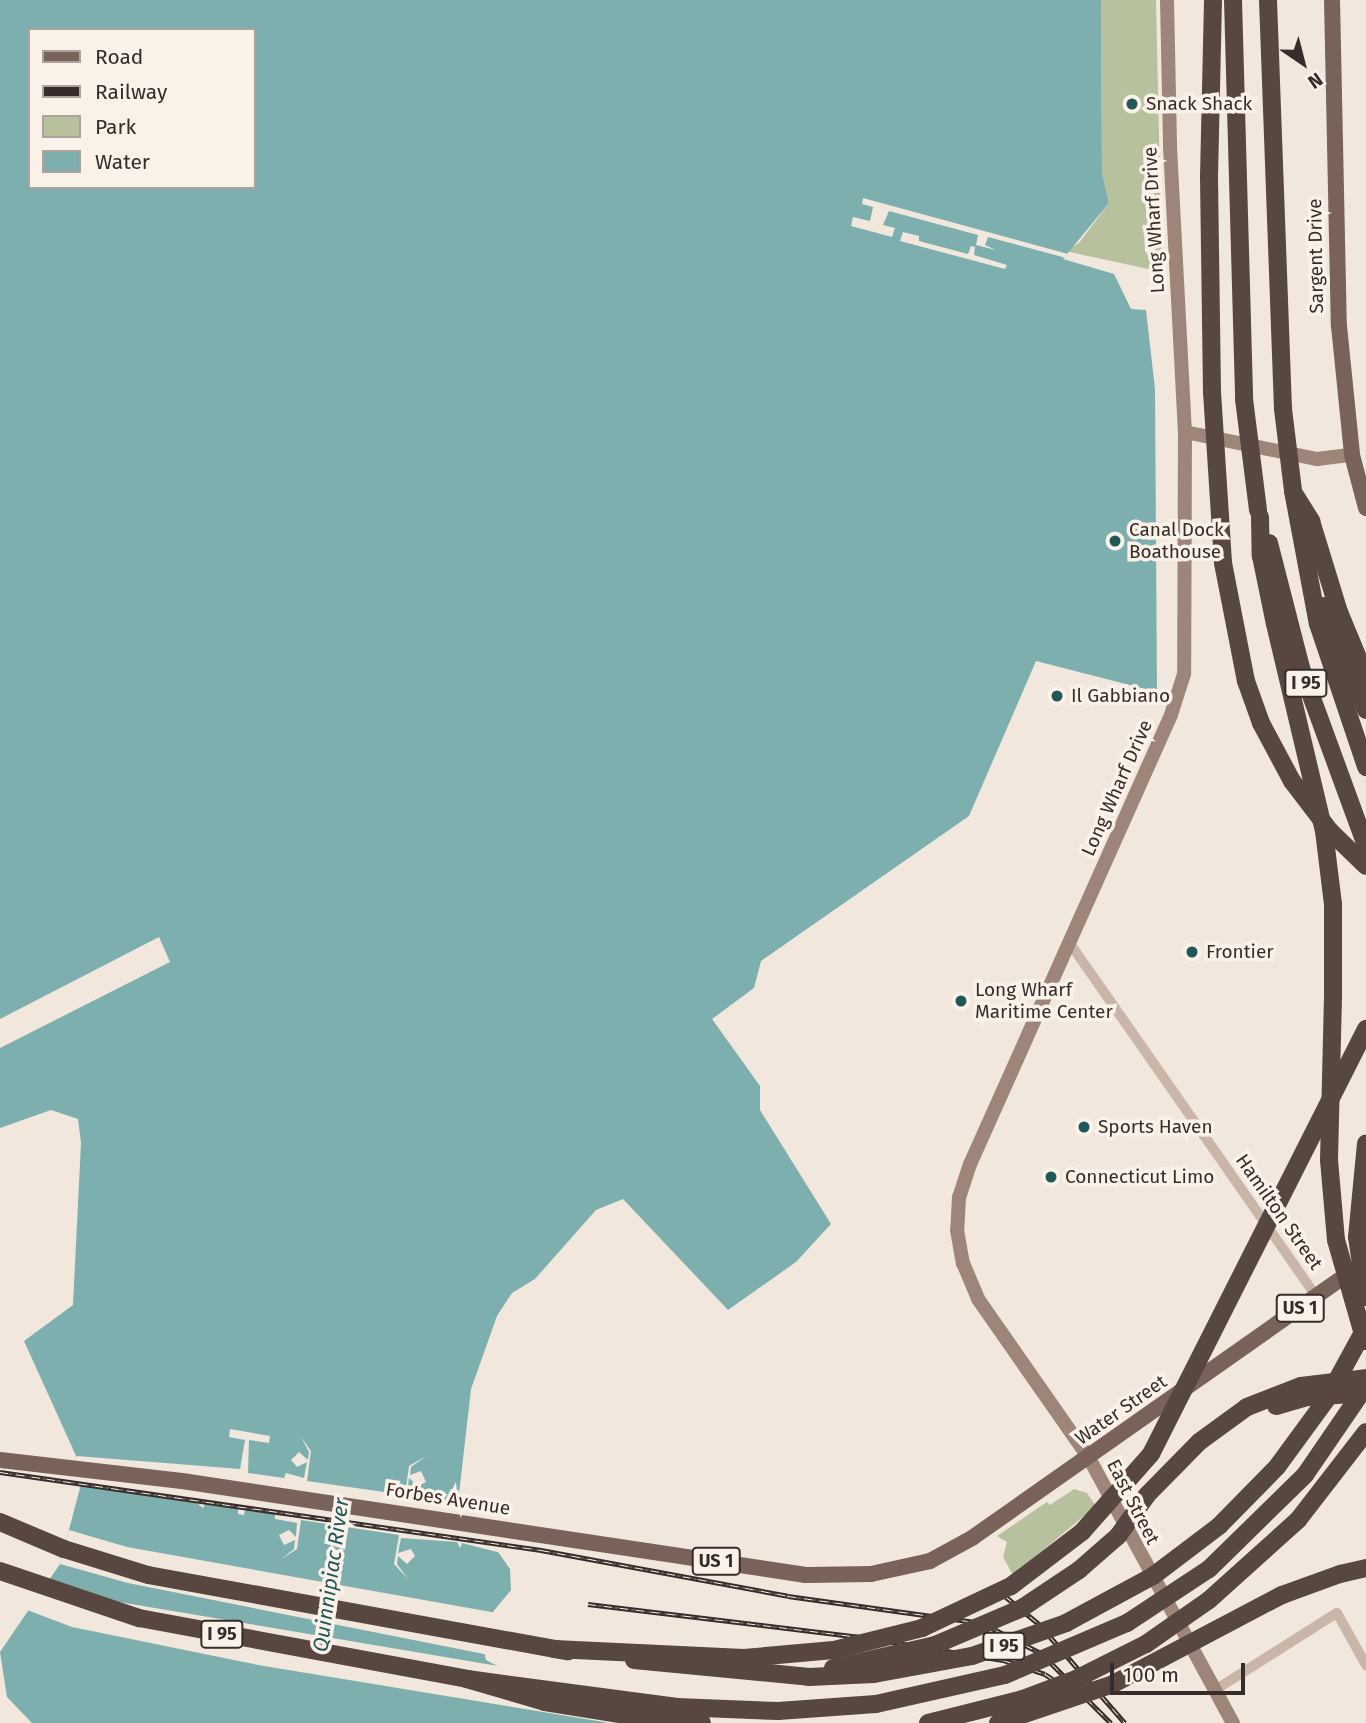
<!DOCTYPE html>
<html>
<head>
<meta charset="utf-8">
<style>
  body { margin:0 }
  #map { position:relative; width:1366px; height:1723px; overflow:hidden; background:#f2e7dd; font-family:"Fira Sans",sans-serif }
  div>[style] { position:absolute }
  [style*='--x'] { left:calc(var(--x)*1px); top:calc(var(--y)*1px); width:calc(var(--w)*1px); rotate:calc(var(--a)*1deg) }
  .green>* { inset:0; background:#b7c19d }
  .water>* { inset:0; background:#7cafae }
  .pier>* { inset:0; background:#f2e7dd }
  .street>* { height:10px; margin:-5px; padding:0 5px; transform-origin:5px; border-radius:5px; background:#cab6a9 }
  .secondary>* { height:14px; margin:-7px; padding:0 7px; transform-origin:7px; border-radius:7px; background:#9e857a }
  .primary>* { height:16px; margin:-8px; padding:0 8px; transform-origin:8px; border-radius:8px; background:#79625a }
  .highway>* { height:18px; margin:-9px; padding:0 9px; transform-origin:9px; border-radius:9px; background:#584640 }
  .rail>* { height:5px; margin-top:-2.5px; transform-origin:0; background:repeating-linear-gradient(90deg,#faf1e9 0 8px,#372c29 0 16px); box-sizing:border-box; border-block:2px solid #372c29 }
  .highway-bridge>* { height:18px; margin:-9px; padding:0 9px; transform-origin:9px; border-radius:9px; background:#584640 }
  .dots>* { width:19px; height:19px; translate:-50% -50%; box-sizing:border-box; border:4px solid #faf1e9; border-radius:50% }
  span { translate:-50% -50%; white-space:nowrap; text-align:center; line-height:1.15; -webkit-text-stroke:7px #faf1e9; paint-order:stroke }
  .shield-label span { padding:2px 5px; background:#faf1e9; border:2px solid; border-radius:5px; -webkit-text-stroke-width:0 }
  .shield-label { font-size:18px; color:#372c29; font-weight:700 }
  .poi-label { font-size:19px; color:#372c29 }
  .left { translate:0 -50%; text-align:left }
  .street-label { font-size:19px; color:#372c29 }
  .water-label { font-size:21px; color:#1e5858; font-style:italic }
  .legend { position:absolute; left:28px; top:28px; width:228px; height:161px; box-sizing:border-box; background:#faf1e9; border:2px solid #aca29c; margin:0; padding:9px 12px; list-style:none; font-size:21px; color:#372c29 }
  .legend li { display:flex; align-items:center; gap:14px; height:35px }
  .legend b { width:35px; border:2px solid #aca29c }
  .north { position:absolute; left:1268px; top:28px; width:70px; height:70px; -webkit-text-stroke:5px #faf1e9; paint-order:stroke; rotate:145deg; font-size:19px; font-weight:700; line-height:28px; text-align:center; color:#372c29 }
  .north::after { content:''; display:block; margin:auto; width:24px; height:32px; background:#372c29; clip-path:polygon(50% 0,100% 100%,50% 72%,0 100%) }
  .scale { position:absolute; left:1110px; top:1663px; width:135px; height:32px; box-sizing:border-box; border:4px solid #372c29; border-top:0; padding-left:9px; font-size:21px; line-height:24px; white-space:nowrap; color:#372c29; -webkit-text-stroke:5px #faf1e9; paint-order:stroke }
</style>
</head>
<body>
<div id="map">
  <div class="green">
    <i style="clip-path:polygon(1101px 0,1156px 0,1162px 272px,1065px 251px,1079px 243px,1109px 203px,1102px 173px)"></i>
    <i style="clip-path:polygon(1074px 1489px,1087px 1493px,1096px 1506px,1013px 1575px,1003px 1557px,1007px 1542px,997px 1536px,1047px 1502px,1050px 1505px)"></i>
  </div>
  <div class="water">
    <i style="clip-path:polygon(evenodd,0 0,1101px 0,1102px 173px,1109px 203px,1063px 259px,1114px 274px,1131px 309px,1146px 310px,1155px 389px,1157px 692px,1036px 661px,969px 816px,761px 961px,754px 988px,712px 1019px,760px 1086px,760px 1110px,831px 1224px,796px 1262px,728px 1310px,623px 1199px,596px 1210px,535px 1279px,512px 1293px,497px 1316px,471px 1389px,459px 1494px,469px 1525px,496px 1549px,510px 1569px,511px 1590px,487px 1619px,482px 1642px,486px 1660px,607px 1723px,32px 1723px,7px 1697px,0 1652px,60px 1564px,80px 1488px,77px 1458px,24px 1341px,73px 1305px,81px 1143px,78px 1119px,51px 1110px,0 1128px,0 1048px,170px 962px,159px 937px,0 1019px,0 0,30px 30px,254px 30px,254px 187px,30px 187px,30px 30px)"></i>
  </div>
  <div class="pier">
    <i style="clip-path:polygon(863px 198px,1068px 254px,1096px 266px,988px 237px,985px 245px,996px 250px,976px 245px,978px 235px,889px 211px,883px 225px,895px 228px,892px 237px,851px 226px,853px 217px,870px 221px,873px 207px,862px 204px)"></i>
    <i style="clip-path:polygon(903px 232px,919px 236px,919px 241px,968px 254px,971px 246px,975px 247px,974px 255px,1007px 265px,1005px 269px,900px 241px)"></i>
    <i style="clip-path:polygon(230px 1429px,270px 1436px,269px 1443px,249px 1440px,248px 1473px,284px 1478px,286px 1473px,304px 1478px,307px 1462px,297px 1467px,291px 1460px,299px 1452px,308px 1460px,309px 1452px,301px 1437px,311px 1451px,307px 1481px,405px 1495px,409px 1466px,426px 1456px,411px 1467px,410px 1475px,421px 1471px,426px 1482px,418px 1486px,409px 1478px,407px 1493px,463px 1507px,465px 1501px,472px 1523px,499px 1547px,501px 1553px,462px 1543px,460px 1548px,457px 1542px,401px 1538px,398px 1553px,411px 1549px,415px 1556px,407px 1564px,398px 1556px,397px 1564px,408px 1579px,394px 1564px,399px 1535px,301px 1520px,297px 1549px,280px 1560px,294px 1549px,295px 1540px,284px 1545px,279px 1535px,289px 1530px,296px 1537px,297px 1523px,275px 1519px,275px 1514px,245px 1510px,244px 1515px,238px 1514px,238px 1509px,205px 1504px,203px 1508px,197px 1503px,76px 1485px,77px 1456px,240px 1469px,245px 1440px,229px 1437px)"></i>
    <i style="clip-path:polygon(69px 1530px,127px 1547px,497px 1613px,486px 1642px,489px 1655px,128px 1583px,60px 1564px)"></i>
    <i style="clip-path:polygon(42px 1589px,510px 1668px,604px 1714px,610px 1723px,258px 1665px,72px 1627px,27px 1610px)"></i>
  </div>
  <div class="street">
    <i style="--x:1069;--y:942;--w:432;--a:55.1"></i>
    <i style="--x:1215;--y:1690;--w:144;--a:-32.3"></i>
    <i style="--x:1337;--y:1613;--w:60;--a:60.9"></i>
  </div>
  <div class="secondary">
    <i style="--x:1167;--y:0;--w:147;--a:88.8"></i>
    <i style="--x:1170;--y:147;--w:285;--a:87"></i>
    <i style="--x:1185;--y:432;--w:242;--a:90.2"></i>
    <i style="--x:1184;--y:674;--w:43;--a:107.6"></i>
    <i style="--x:1171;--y:715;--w:492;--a:114.1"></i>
    <i style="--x:970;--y:1164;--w:35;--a:108"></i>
    <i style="--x:959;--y:1197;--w:33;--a:93"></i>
    <i style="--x:957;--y:1230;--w:34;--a:80"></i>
    <i style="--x:963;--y:1263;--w:39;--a:67"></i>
    <i style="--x:978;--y:1299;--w:194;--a:55.1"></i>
    <i style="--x:1089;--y:1458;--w:302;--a:61.5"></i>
    <i style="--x:1185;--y:432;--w:135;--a:11.6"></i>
    <i style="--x:1317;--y:459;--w:35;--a:-7"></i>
  </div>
  <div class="primary">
    <i style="--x:1332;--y:0;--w:326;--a:88.8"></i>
    <i style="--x:1339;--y:326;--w:130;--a:84.2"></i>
    <i style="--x:1352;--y:455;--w:55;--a:75.2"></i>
    <i style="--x:0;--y:1460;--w:183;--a:6.6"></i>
    <i style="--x:182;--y:1481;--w:631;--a:8.57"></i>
    <i style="--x:806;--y:1575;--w:65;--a:-0.9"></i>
    <i style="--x:871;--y:1574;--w:60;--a:-12.4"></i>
    <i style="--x:930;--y:1561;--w:48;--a:-28.7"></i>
    <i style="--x:972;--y:1538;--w:469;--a:-35.1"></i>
  </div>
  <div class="highway">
    <i style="--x:1233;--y:0;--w:399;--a:88.4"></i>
    <i style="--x:1268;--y:0;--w:409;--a:87.9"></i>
    <i style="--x:1212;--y:392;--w:215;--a:-90.8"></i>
    <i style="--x:1209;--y:177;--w:177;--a:-88.7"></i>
    <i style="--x:1293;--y:491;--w:135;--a:79.4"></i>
    <i style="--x:1318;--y:624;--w:151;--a:71.4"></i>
    <i style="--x:1295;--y:495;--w:31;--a:58"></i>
    <i style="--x:1311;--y:521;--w:95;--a:72.9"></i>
    <i style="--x:1339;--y:612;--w:70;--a:67.4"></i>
    <i style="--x:1260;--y:517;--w:39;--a:89"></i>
    <i style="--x:1261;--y:556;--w:69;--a:78.4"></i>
    <i style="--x:1275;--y:624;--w:213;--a:76.7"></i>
    <i style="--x:1324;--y:831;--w:74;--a:83"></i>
    <i style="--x:1333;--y:904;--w:91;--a:90"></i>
    <i style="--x:1269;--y:543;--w:129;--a:75.6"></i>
    <i style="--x:1301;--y:668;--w:189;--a:69.9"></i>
    <i style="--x:1324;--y:606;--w:112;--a:68"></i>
    <i style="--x:1329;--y:1160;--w:80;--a:85"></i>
    <i style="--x:1275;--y:1209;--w:202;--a:-63.2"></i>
    <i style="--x:1357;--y:1237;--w:94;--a:-84.5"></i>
    <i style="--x:1276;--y:1406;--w:33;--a:-16"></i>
    <i style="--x:1308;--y:1397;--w:58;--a:-3.9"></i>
    <i style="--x:1147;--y:1495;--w:74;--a:-45.5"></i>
    <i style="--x:1199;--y:1442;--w:59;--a:-36.1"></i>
    <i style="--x:1247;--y:1407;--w:58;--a:-21.3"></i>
    <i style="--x:1301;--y:1386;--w:65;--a:-7"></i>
    <i style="--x:0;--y:1522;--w:69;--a:22.9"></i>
    <i style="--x:64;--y:1549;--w:88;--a:17.2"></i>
    <i style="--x:148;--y:1575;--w:427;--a:10.3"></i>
    <i style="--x:0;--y:1571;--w:147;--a:18.7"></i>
    <i style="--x:139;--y:1618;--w:334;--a:10.5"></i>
    <i style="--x:467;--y:1679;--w:81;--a:16.4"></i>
    <i style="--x:545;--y:1702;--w:131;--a:9.2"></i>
    <i style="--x:1340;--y:1574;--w:27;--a:-13"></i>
    <i style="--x:1209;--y:1600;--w:120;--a:-42"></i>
    <i style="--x:1298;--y:1520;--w:111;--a:-52.3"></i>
    <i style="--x:1022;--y:1608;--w:69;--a:-33.7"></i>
    <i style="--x:1079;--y:1570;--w:52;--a:-41.1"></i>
    <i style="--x:634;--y:1660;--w:176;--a:5.5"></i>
    <i style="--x:663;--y:1720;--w:39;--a:4"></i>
  </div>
  <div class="rail">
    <i style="--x:0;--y:1472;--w:547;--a:8.2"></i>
    <i style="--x:541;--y:1550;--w:251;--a:10.5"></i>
    <i style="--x:788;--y:1596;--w:196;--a:7.9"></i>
    <i style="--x:982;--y:1623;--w:66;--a:27"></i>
    <i style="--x:1041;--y:1653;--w:99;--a:45"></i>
    <i style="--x:1005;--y:1596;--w:44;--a:39.5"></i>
    <i style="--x:1039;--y:1624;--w:131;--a:49"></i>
    <i style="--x:588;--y:1604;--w:268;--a:6.9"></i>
    <i style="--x:854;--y:1636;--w:151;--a:9.2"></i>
    <i style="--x:1003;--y:1660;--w:44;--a:18.4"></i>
    <i style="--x:1045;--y:1674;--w:37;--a:34"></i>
  </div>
  <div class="highway-bridge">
    <i style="--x:1212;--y:392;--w:171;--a:86.3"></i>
    <i style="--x:1223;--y:563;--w:120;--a:79"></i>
    <i style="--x:1246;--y:681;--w:45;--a:70.3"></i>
    <i style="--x:1261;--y:723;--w:66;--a:61.9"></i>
    <i style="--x:1292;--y:781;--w:63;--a:52.8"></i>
    <i style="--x:1330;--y:831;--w:50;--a:44.2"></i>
    <i style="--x:1244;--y:399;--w:112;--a:82.8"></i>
    <i style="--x:1283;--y:409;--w:83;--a:83"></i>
    <i style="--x:1329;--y:1160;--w:165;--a:-88.6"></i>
    <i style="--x:1357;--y:1237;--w:61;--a:81.5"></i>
    <i style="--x:1336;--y:1240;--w:105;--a:74"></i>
    <i style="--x:1118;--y:1536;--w:50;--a:-54.7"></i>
    <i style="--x:554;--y:1649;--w:190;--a:2.7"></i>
    <i style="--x:744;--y:1658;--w:90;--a:-5.1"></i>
    <i style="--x:834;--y:1650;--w:91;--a:-14"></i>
    <i style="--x:922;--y:1628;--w:98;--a:-25.3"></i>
    <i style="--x:1011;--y:1586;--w:89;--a:-37.3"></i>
    <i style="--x:1082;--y:1532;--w:104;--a:-48.5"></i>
    <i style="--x:1151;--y:1454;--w:275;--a:-63.2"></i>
    <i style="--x:833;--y:1668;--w:105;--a:-12.7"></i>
    <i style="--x:935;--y:1645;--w:95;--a:-23"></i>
    <i style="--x:809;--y:1677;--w:65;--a:-2.6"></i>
    <i style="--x:874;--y:1674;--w:100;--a:-10.4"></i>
    <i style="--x:972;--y:1656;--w:100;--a:-19.3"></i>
    <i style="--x:1066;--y:1623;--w:99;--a:-28.4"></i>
    <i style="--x:1153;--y:1576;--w:83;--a:-37.1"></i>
    <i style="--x:1219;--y:1526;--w:83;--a:-45.5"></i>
    <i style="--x:1277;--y:1467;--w:83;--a:-53.8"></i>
    <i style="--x:1326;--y:1400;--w:83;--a:-61.3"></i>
    <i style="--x:467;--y:1679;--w:212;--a:7.6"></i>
    <i style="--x:677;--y:1707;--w:101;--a:2.3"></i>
    <i style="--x:778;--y:1711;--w:98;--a:-4.1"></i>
    <i style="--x:876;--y:1704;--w:132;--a:-12.7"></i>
    <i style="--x:1005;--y:1675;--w:133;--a:-23.1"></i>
    <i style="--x:1127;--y:1623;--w:98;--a:-33.4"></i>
    <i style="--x:1209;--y:1569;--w:134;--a:-44.4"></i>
    <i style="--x:1305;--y:1475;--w:108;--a:-55.6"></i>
    <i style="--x:928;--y:1723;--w:98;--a:-14.2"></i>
    <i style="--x:1023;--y:1699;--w:57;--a:-20.7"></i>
    <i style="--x:1076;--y:1679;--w:78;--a:-26.6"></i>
    <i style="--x:1146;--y:1644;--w:77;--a:-34.9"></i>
    <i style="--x:998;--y:1723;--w:121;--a:-18.7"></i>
    <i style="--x:1113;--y:1684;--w:191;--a:-27.8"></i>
    <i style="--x:1282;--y:1595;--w:62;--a:-19.9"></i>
  </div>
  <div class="dots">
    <i style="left:1132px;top:104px;background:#1e5858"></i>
    <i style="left:1115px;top:541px;background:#1e5858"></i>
    <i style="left:1057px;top:696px;background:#1e5858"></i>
    <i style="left:1192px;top:952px;background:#1e5858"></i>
    <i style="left:961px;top:1001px;background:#1e5858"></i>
    <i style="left:1084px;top:1127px;background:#1e5858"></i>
    <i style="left:1051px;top:1177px;background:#1e5858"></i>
  </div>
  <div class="shield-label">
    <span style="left:1306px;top:683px">I 95</span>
    <span style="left:1300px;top:1308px">US 1</span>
    <span style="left:716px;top:1561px">US 1</span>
    <span style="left:222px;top:1634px">I 95</span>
    <span style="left:1004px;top:1646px">I 95</span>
  </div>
  <div class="poi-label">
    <span class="left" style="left:1146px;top:104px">Snack Shack</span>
    <span class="left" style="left:1129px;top:541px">Canal Dock<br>Boathouse</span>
    <span class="left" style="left:1071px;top:696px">Il Gabbiano</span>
    <span class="left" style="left:1206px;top:952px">Frontier</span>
    <span class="left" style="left:975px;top:1001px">Long Wharf<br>Maritime Center</span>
    <span class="left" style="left:1098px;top:1127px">Sports Haven</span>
    <span class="left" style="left:1065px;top:1177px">Connecticut Limo</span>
  </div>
  <div class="street-label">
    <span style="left:1154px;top:220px;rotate:-93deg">Long Wharf Drive</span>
    <span style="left:1316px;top:256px;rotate:-91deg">Sargent Drive</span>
    <span style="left:1117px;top:788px;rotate:-66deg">Long Wharf Drive</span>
    <span style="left:1279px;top:1212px;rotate:55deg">Hamilton Street</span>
    <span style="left:1121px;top:1410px;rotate:-35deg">Water Street</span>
    <span style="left:448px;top:1499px;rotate:9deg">Forbes Avenue</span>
    <span style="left:1133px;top:1502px;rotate:63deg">East Street</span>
  </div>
  <div class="water-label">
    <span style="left:331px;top:1575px;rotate:-82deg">Quinnipiac River</span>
  </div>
  <ul class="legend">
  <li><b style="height:9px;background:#79625a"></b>Road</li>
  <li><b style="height:9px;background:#372c29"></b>Railway</li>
  <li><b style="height:19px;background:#b7c19d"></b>Park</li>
  <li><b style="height:19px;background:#7cafae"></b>Water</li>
  </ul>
  <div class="north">N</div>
  <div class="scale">100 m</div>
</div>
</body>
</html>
